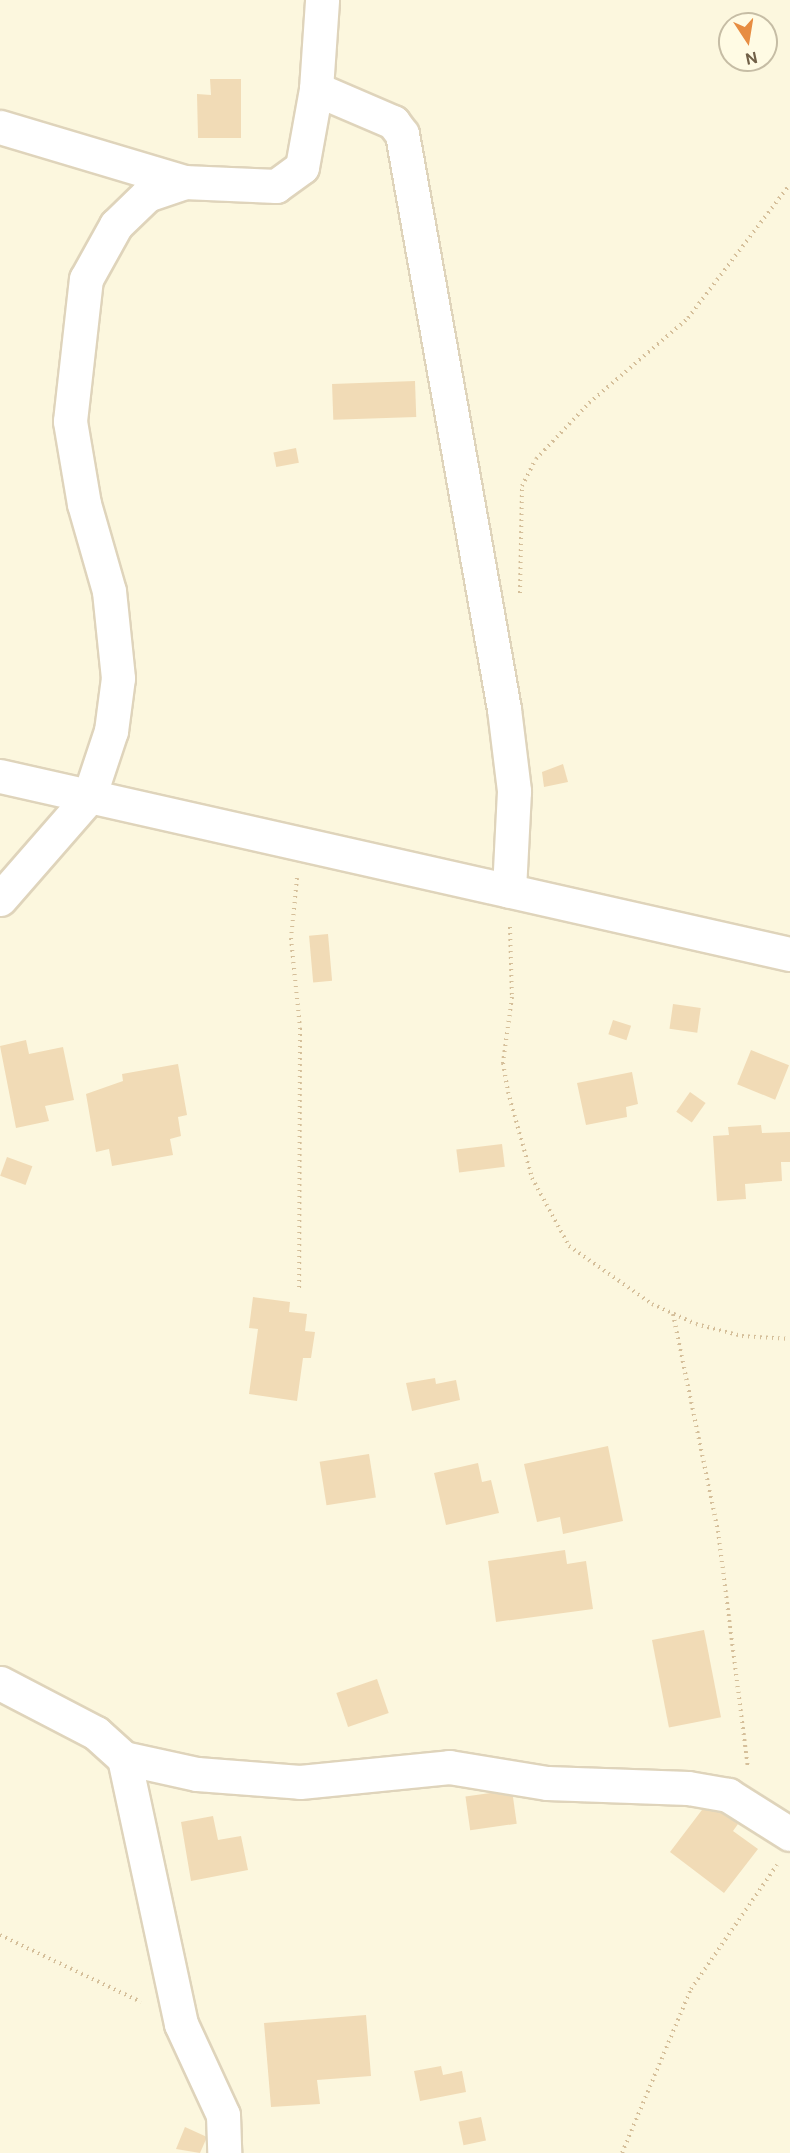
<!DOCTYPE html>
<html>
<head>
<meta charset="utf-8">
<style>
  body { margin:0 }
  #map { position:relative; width:790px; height:2153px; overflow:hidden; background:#fcf7de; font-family:"DM Sans",sans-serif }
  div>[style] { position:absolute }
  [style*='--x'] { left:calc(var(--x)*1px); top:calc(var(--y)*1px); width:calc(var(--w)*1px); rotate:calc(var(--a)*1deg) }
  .building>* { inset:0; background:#f1dbb6; transform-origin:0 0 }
  .path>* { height:4px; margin-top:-2px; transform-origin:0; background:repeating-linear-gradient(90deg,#d5bf9a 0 1.5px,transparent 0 6px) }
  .roads { filter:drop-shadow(2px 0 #dfd4bb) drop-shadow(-2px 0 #dfd4bb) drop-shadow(0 2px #dfd4bb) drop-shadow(0 -2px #dfd4bb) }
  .minor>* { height:33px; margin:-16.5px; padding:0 16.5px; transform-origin:16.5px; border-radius:16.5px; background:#fff }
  span { translate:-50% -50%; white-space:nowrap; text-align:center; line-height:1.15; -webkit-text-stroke:6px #fffbe4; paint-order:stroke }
  .north { position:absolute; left:718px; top:12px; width:60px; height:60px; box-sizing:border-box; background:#fffbe4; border:2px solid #c6bda5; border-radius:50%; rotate:168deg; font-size:16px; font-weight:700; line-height:24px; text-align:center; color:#716047 }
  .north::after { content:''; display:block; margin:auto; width:21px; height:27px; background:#e78d42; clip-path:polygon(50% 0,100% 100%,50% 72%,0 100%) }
</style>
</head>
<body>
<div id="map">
  <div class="building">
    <i style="clip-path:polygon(210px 79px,241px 79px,241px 138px,198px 138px,197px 94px,211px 95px)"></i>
    <i style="left:415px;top:381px;width:36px;height:83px;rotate:88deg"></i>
    <i style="left:296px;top:448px;width:15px;height:23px;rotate:79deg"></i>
    <i style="clip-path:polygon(563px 764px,568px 782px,544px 787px,542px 772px)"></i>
    <i style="left:328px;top:934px;width:47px;height:19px;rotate:85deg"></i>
    <i style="left:673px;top:1004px;width:28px;height:25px;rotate:8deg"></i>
    <i style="left:613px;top:1020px;width:19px;height:15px;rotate:18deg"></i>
    <i style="clip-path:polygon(26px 1040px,29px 1054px,63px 1047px,74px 1100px,45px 1106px,49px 1121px,16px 1128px,0 1046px)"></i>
    <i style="left:751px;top:1050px;width:41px;height:37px;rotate:22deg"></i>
    <i style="clip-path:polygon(178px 1064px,187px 1115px,178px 1117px,181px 1136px,170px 1139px,173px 1155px,112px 1166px,109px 1149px,96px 1152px,86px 1094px,123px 1081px,122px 1074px)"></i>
    <i style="clip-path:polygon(632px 1072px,638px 1104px,626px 1107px,627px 1117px,586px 1125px,577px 1083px)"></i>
    <i style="left:690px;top:1092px;width:19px;height:24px;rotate:35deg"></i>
    <i style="clip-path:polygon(761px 1125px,762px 1133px,790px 1132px,790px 1162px,781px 1162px,782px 1181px,745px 1184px,746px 1199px,717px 1201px,713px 1136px,729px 1135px,728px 1127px)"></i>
    <i style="left:502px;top:1144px;width:23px;height:46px;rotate:83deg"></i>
    <i style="left:7px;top:1157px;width:27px;height:20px;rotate:20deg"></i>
    <i style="clip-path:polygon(253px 1297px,290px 1302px,289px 1312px,307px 1314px,305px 1331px,315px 1332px,311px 1358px,303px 1358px,297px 1401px,249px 1394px,258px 1329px,249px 1328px)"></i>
    <i style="clip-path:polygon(435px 1378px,436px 1384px,456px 1380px,460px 1400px,412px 1411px,406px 1383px)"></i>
    <i style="clip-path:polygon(608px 1446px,623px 1521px,563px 1534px,560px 1517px,537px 1522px,524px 1464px)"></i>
    <i style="left:369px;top:1454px;width:44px;height:50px;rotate:81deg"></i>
    <i style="clip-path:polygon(478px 1463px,482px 1482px,491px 1480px,499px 1513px,446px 1525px,434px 1473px)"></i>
    <i style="clip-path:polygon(565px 1550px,567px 1564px,586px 1561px,593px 1609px,496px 1622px,488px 1561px)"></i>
    <i style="left:704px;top:1630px;width:89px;height:53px;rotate:79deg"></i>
    <i style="left:377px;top:1679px;width:36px;height:43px;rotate:71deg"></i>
    <i style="left:512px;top:1790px;width:34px;height:47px;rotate:82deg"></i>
    <i style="clip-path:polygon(708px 1802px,738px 1824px,733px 1831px,758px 1849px,724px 1893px,670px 1852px)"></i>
    <i style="clip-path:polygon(213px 1816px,218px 1840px,241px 1836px,248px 1870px,191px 1881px,181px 1822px)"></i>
    <i style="clip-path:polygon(366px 2015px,371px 2076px,317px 2080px,320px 2104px,271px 2107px,264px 2023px)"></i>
    <i style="clip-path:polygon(441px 2066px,443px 2075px,462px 2071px,466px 2092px,420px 2101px,414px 2071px)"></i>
    <i style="left:481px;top:2117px;width:24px;height:23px;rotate:78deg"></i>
    <i style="clip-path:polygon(185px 2127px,207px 2137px,200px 2153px,176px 2149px)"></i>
  </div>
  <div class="path">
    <i style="--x:520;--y:593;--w:107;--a:-88.9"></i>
    <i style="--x:522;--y:486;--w:30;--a:-63"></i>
    <i style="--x:536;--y:459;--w:77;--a:-46.6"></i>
    <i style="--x:589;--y:403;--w:130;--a:-40.6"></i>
    <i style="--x:688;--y:318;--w:168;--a:-52.7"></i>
    <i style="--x:297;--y:878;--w:60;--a:95.7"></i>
    <i style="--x:291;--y:938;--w:90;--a:84.3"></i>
    <i style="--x:300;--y:1028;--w:264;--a:90.2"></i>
    <i style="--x:510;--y:927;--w:70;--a:88.4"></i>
    <i style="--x:512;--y:997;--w:67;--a:97.8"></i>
    <i style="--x:503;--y:1063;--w:29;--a:80"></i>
    <i style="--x:508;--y:1092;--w:89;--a:74.4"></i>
    <i style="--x:532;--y:1178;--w:77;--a:61.4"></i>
    <i style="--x:569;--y:1246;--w:101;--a:34.9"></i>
    <i style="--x:652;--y:1304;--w:48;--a:24.4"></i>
    <i style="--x:696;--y:1324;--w:48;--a:14.6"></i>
    <i style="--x:742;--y:1336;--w:48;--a:3.6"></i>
    <i style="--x:673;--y:1314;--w:222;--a:78.3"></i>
    <i style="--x:718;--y:1531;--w:239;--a:82.8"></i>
    <i style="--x:0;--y:1935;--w:156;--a:25.4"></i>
    <i style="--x:622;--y:2153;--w:178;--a:-67.2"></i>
    <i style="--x:691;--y:1989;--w:151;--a:-55.3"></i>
  </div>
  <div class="roads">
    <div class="minor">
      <i style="--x:316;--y:89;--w:84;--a:23.2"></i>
      <i style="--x:393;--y:122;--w:15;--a:53"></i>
      <i style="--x:402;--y:134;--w:584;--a:79.94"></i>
      <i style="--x:504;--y:709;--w:83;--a:83"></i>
      <i style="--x:514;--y:791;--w:100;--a:92.9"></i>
      <i style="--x:0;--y:127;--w:192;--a:16.6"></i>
      <i style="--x:0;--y:776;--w:810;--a:12.7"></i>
      <i style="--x:0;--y:899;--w:135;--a:-48.9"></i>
      <i style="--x:89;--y:797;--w:70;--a:-71.6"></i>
      <i style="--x:111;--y:731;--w:53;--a:-82.5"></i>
      <i style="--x:118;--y:678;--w:87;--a:-95.9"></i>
      <i style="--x:109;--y:591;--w:91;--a:-106"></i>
      <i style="--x:84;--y:504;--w:84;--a:-99.6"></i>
      <i style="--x:70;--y:421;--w:143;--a:-83.6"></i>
      <i style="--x:86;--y:279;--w:62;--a:-60.9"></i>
      <i style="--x:116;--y:225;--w:43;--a:-44.1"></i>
      <i style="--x:147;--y:195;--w:39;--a:-19"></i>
      <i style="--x:184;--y:182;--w:92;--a:2.5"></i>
      <i style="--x:276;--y:186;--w:32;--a:-36"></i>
      <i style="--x:302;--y:167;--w:79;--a:-79.8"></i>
      <i style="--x:316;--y:89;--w:89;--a:-86.1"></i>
      <i style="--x:0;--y:1683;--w:108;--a:27.5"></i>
      <i style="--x:96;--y:1733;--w:38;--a:42"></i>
      <i style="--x:124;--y:1758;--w:272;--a:77.9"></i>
      <i style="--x:181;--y:2024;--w:100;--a:65.2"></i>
      <i style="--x:223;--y:2115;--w:38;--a:88"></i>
      <i style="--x:124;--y:1758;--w:75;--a:12.4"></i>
      <i style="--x:197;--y:1774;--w:103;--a:4.4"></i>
      <i style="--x:300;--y:1782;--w:150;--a:-5.7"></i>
      <i style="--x:449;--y:1767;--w:99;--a:9.3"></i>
      <i style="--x:547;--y:1783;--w:141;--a:2"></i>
      <i style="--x:688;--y:1788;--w:41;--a:9.9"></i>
      <i style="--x:728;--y:1795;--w:73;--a:32.2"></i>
    </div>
  </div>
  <div class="north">N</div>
</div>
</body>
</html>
